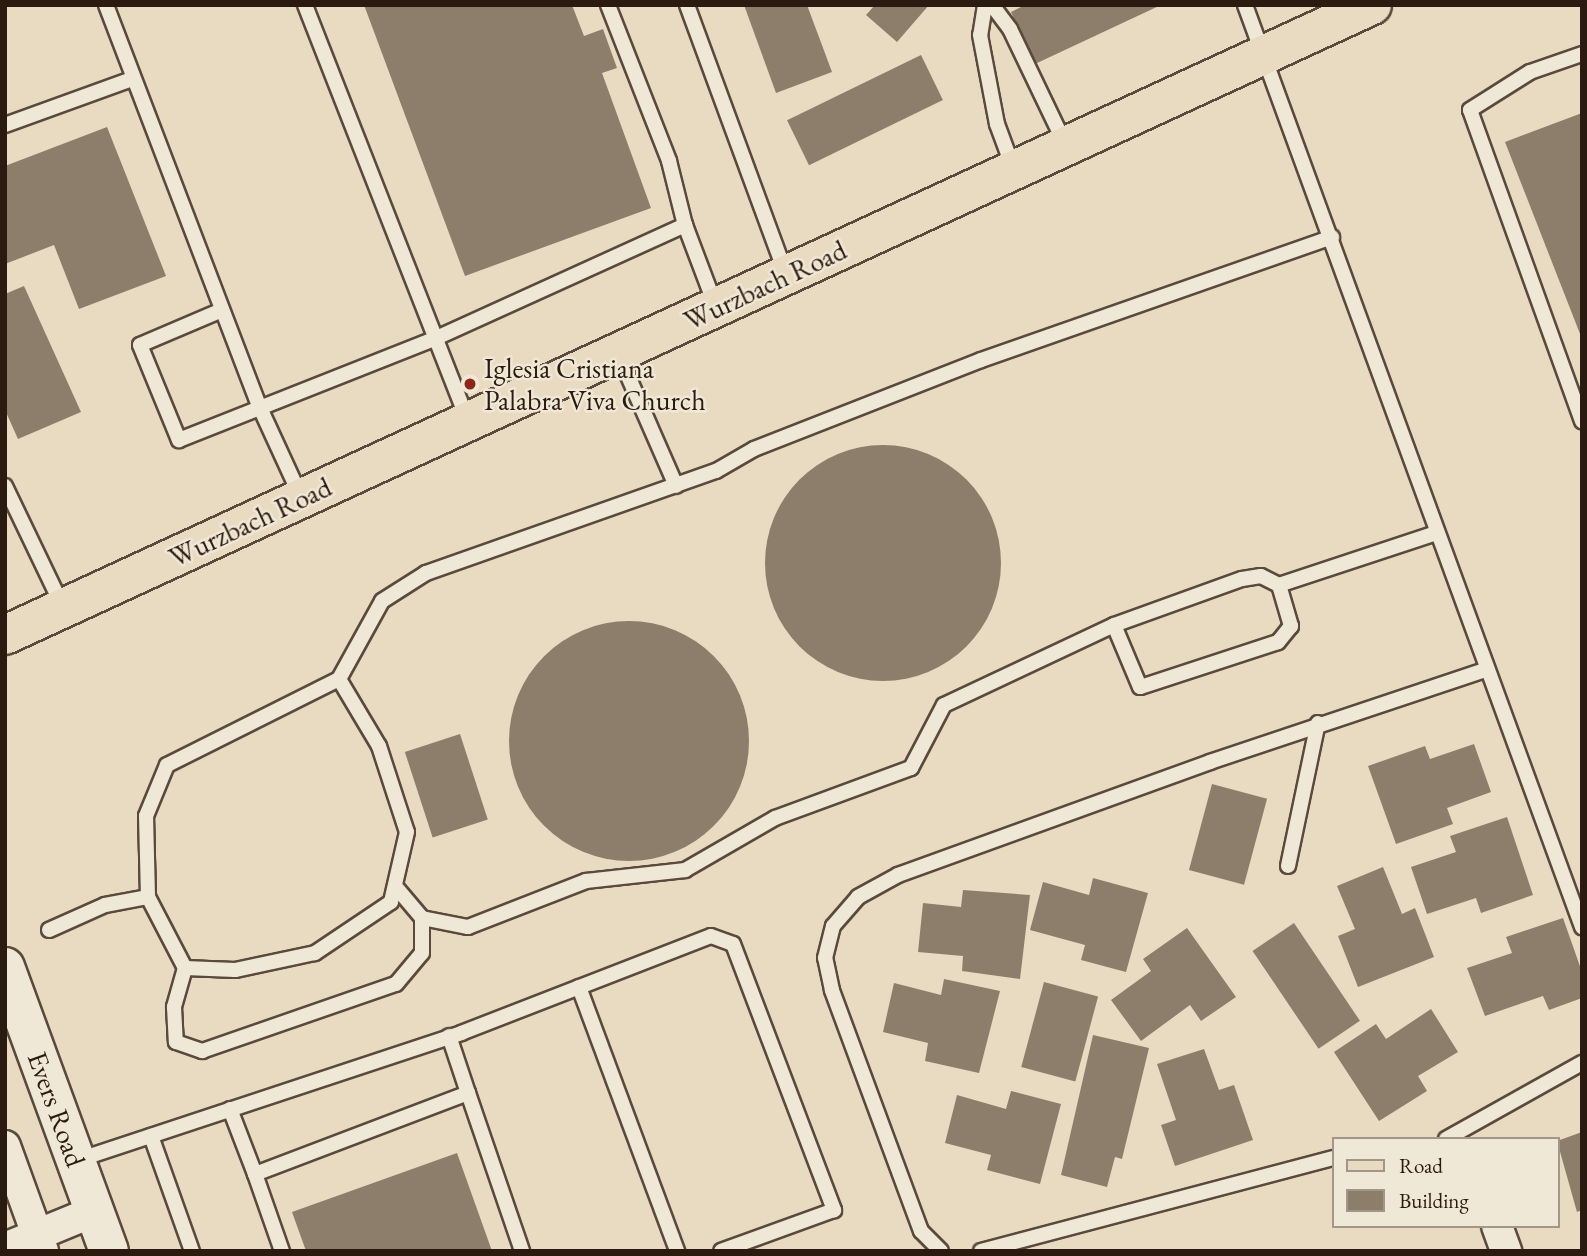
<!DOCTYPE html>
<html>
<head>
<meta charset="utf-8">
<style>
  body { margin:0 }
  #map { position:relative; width:1587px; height:1256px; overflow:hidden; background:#e8dbc2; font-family:"EB Garamond",serif }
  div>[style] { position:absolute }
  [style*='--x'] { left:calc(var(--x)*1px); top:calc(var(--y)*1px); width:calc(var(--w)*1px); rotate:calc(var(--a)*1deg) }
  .building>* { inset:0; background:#8d7e6c; transform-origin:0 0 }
  .round { border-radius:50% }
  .roads { filter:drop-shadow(2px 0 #5a4a3c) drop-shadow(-2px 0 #5a4a3c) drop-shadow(0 2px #5a4a3c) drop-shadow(0 -2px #5a4a3c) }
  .lane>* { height:14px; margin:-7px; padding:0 7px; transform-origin:7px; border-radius:7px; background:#f0e8d7 }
  .street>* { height:30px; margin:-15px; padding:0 15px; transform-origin:15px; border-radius:15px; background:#f0e8d7 }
  .secondary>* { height:38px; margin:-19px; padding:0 19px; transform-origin:19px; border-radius:19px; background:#f0e8d7 }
  .primary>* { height:38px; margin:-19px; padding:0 19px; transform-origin:19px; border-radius:19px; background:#e8dbc2 }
  .dots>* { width:19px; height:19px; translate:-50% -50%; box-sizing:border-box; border:4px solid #f0e8d7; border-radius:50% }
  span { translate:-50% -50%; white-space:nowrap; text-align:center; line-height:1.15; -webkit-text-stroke:5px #f0e8d7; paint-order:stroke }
  .street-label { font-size:28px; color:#2b1a0f }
  .poi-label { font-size:28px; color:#2b1a0f }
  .left { translate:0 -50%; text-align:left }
  .frame { position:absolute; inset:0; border:7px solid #2b1a0f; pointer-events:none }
  .legend { position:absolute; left:1332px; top:1137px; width:228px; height:91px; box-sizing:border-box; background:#f0e8d7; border:2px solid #a19687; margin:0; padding:9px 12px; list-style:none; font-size:21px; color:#2b1a0f }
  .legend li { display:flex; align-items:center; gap:14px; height:35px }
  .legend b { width:35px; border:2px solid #a19687 }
</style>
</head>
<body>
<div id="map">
  <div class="building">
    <i style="clip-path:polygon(364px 5px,572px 5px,584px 36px,603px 29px,617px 68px,602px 73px,651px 208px,465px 276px)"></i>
    <i style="clip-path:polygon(744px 5px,807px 5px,832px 72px,776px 93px)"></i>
    <i style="clip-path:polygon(875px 5px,929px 5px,897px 42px,866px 15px)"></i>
    <i style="clip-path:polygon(1025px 5px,1161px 5px,1035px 64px,1011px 12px)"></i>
    <i style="left:921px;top:55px;width:50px;height:149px;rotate:64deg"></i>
    <i style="clip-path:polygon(1582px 113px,1582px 339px,1505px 142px)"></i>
    <i style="clip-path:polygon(107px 127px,166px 276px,79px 309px,54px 245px,5px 264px,5px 166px)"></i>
    <i style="clip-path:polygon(24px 286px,81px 412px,18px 439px,5px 410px,5px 294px)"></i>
    <i class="round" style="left:765px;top:445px;width:236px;height:236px"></i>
    <i class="round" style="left:509px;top:621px;width:240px;height:240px"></i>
    <i style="left:460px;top:734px;width:90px;height:58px;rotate:72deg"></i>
    <i style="clip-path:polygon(1474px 744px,1491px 792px,1447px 808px,1453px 824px,1396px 844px,1368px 766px,1425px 746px,1430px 759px)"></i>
    <i style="left:1212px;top:784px;width:57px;height:89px;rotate:15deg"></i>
    <i style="clip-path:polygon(1507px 817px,1533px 895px,1481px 913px,1476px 898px,1427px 914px,1411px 867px,1456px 852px,1450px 836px)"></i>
    <i style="clip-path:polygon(1383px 867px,1402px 914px,1415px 908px,1434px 957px,1358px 987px,1338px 936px,1355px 929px,1337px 886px)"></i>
    <i style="clip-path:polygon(1093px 878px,1148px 893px,1126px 972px,1081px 960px,1085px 945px,1030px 930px,1043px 882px,1089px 895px)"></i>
    <i style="clip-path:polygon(963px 890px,1030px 895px,1020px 979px,962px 971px,963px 956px,918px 952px,923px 903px,961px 907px)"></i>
    <i style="clip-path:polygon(1563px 918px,1582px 972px,1582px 998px,1549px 1010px,1543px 996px,1485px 1016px,1467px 968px,1512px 953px,1506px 937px)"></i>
    <i style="left:1294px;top:923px;width:118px;height:50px;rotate:56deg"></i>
    <i style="clip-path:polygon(1187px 928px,1236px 997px,1201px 1021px,1190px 1005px,1141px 1041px,1111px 1000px,1151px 971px,1143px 959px)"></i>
    <i style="clip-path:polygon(944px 979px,1000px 991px,979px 1073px,925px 1061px,928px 1043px,883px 1032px,894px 983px,941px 995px)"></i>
    <i style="left:1044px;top:982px;width:56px;height:88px;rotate:15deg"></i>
    <i style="clip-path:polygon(1431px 1009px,1458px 1052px,1418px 1076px,1427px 1091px,1379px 1121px,1334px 1052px,1376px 1024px,1386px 1039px)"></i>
    <i style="clip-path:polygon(1093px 1035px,1149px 1048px,1122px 1159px,1115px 1157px,1107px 1187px,1061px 1175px)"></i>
    <i style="clip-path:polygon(1204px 1049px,1219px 1090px,1234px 1085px,1253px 1140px,1175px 1166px,1161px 1125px,1176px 1120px,1157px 1064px)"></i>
    <i style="clip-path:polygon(1011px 1091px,1061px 1104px,1040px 1184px,987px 1170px,991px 1155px,945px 1143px,957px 1095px,1006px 1109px)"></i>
    <i style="clip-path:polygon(1582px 1132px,1582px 1210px,1577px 1212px,1557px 1141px)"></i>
    <i style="clip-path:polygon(457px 1153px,492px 1251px,306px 1251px,292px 1212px)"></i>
  </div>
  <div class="roads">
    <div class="lane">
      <i style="--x:106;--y:5;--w:434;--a:69.1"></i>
      <i style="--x:261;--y:410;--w:96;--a:65.3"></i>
      <i style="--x:305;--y:5;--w:447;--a:68.6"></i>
      <i style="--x:608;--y:5;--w:168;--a:68.6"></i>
      <i style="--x:669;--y:161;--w:66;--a:76"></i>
      <i style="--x:687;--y:5;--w:287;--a:69.8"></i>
      <i style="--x:985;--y:5;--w:30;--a:99"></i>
      <i style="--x:980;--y:35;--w:91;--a:79.2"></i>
      <i style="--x:997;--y:124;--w:49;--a:69.7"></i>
      <i style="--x:992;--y:5;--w:30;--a:53"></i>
      <i style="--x:1010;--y:29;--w:130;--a:64.4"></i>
      <i style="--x:1245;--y:5;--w:982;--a:69.92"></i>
      <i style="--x:1582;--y:54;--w:55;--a:160.9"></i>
      <i style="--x:1530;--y:72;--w:71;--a:147.7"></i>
      <i style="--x:1470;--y:110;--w:331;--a:70.2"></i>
      <i style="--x:5;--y:125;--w:135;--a:-19.9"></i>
      <i style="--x:222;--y:310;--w:89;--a:156.9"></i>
      <i style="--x:140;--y:345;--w:103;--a:67.7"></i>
      <i style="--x:179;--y:440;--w:274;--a:-21.6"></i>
      <i style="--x:434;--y:339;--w:276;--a:-24.4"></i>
      <i style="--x:685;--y:225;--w:88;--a:69.3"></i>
      <i style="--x:618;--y:353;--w:145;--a:66.4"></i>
      <i style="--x:5;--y:486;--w:134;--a:64.4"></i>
      <i style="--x:1279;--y:585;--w:43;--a:73.7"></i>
      <i style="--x:1291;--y:626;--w:21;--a:129"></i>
      <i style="--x:1278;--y:642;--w:145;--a:161.9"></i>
      <i style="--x:1140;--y:687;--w:67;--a:-112.8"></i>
      <i style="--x:1114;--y:625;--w:136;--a:-19.8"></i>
      <i style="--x:1242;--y:579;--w:19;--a:-9"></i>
      <i style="--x:1261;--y:576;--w:20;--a:27"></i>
      <i style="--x:1279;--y:585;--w:165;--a:-18.3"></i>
      <i style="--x:339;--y:679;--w:78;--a:59.2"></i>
      <i style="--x:379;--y:746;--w:90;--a:72"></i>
      <i style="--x:407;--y:832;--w:72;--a:102.9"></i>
      <i style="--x:391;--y:902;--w:92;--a:146.1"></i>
      <i style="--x:315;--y:953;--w:82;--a:168"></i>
      <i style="--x:235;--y:970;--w:50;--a:-177.7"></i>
      <i style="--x:185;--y:968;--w:80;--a:-117.5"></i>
      <i style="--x:148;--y:897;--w:81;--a:-91.4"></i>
      <i style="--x:146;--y:816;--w:55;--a:-67.6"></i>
      <i style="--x:167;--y:765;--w:192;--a:-26.6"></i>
      <i style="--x:339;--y:679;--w:89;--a:-61.1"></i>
      <i style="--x:382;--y:601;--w:52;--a:-32.5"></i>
      <i style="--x:426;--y:573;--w:307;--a:-19.4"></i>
      <i style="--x:716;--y:471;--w:44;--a:-30.1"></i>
      <i style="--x:754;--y:449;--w:244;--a:-21.4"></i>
      <i style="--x:981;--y:360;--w:372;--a:-19.3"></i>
      <i style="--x:1288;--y:866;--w:146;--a:-78.2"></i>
      <i style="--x:395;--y:886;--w:42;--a:49.8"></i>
      <i style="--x:422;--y:918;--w:47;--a:11.1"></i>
      <i style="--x:468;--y:927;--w:127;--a:-21.3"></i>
      <i style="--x:586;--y:881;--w:100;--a:-6.3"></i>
      <i style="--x:685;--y:870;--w:104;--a:-30"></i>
      <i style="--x:775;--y:818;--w:145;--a:-20.2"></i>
      <i style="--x:911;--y:768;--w:71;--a:-62.4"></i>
      <i style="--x:944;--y:705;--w:188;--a:-25.2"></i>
      <i style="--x:49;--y:930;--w:61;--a:-24.1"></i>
      <i style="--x:105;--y:905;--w:44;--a:-10.5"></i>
      <i style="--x:185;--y:968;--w:41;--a:105.8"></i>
      <i style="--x:174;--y:1007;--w:35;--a:87"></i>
      <i style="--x:176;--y:1042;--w:28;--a:19"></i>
      <i style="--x:202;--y:1051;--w:205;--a:-19.1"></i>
      <i style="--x:396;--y:984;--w:40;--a:-50"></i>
      <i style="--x:422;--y:953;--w:35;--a:-90"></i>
      <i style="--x:579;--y:987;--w:282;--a:69.6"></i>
      <i style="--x:468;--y:1093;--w:167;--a:71.1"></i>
      <i style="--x:230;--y:1109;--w:70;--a:69"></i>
      <i style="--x:255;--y:1174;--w:228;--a:-20.8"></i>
      <i style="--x:468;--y:1093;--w:60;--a:-108.4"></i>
      <i style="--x:151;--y:1136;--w:122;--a:70.4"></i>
      <i style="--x:1446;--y:1139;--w:156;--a:-29.2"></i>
      <i style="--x:78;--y:1160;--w:404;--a:-18.3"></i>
      <i style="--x:461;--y:1033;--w:268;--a:-21.2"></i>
      <i style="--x:711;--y:936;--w:23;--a:20"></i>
      <i style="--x:733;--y:944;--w:285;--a:69.2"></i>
      <i style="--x:834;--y:1210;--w:120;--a:160.1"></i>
      <i style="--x:255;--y:1174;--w:82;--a:70.7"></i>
      <i style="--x:941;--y:1251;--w:28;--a:-135"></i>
      <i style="--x:921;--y:1231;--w:257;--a:-110.3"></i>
      <i style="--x:832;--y:990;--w:33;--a:-102"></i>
      <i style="--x:825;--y:958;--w:33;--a:-76"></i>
      <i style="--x:833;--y:926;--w:38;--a:-49"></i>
      <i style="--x:858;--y:897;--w:46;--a:-28.8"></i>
      <i style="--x:898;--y:875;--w:332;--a:-19.9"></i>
      <i style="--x:1210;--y:762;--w:290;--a:-18.5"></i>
      <i style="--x:981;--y:1251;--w:364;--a:-14.8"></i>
    </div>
    <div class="street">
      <i style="--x:5;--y:1146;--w:112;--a:70.1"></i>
      <i style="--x:1497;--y:1226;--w:27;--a:70"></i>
      <i style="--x:5;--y:1248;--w:97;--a:-22.3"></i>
    </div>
    <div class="secondary">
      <i style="--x:5;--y:967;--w:302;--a:69.9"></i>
    </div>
    <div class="primary">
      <i style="--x:5;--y:635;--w:1505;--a:-24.74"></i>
    </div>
  </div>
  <div class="dots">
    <i style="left:470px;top:384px;background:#8f2418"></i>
  </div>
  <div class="street-label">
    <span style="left:765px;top:285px;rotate:-25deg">Wurzbach Road</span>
    <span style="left:250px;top:522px;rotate:-25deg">Wurzbach Road</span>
    <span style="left:57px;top:1109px;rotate:70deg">Evers Road</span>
  </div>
  <div class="poi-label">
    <span class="left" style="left:484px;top:384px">Iglesia Cristiana<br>Palabra Viva Church</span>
  </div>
  <div class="frame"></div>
  <ul class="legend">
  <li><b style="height:9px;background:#e8dbc2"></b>Road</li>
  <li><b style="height:19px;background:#8d7e6c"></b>Building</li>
  </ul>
</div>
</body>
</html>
